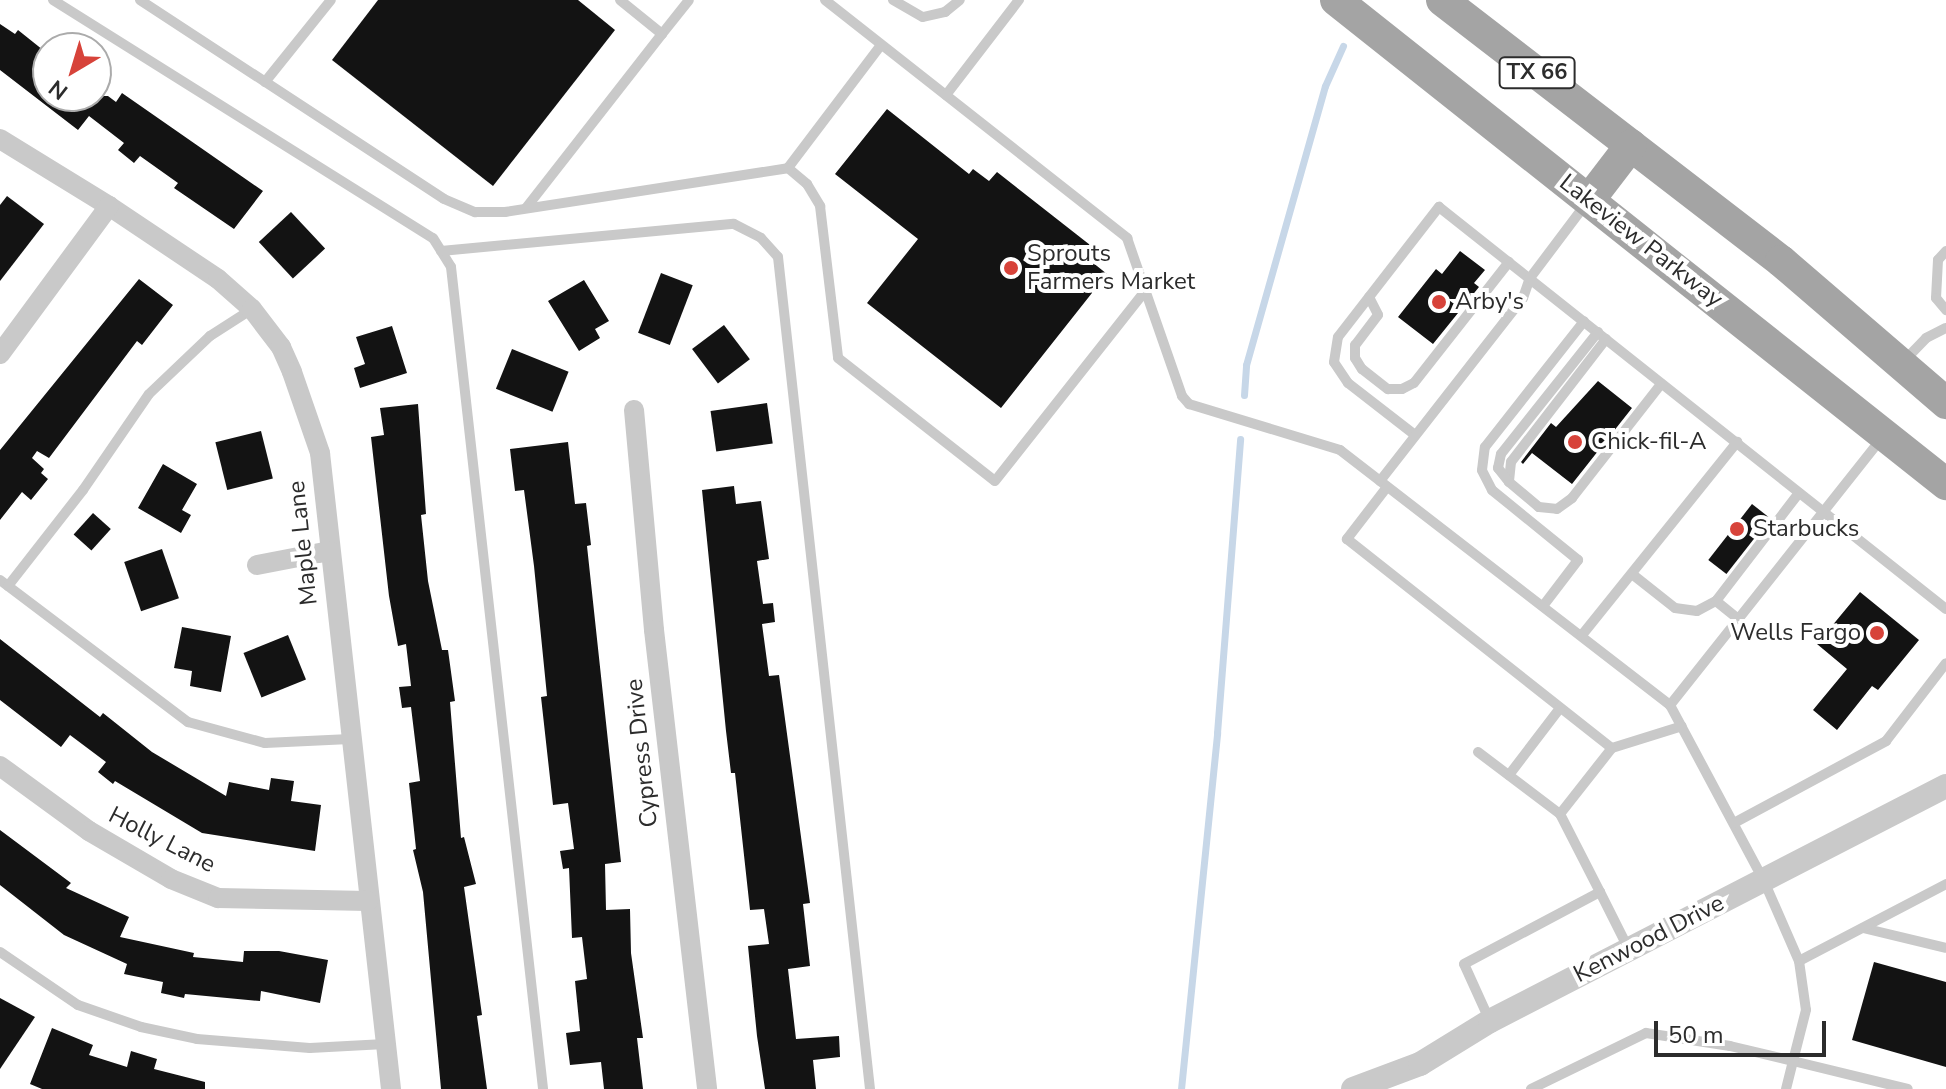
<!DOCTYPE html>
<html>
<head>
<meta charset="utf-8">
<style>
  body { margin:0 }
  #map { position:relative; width:1946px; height:1089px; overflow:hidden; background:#fff; font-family:"Nunito Sans",sans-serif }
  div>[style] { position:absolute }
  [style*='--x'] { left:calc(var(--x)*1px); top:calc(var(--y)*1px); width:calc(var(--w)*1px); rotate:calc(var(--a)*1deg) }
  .stream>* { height:7px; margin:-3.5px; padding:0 3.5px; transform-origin:3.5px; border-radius:3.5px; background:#c7d7e8 }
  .building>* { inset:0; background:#131313; transform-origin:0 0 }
  .service>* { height:10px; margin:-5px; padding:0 5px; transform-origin:5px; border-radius:5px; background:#c9c9c9 }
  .minor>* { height:20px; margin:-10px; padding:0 10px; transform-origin:10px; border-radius:10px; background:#c9c9c9 }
  .tertiary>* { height:24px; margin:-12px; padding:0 12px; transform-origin:12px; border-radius:12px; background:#c9c9c9 }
  .primary>* { height:32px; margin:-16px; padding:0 16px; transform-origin:16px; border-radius:16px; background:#a4a4a4 }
  .dots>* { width:22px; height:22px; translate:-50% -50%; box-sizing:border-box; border:4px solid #fff; border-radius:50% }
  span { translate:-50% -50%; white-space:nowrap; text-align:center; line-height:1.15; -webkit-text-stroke:8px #fff; paint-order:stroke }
  .shield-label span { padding:2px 6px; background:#fff; border:2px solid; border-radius:6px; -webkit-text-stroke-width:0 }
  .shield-label { font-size:22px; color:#2c2c2c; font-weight:700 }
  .street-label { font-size:24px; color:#2c2c2c }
  .poi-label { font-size:24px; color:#2c2c2c }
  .left { translate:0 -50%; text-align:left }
  .right { translate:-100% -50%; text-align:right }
  .north { position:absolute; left:32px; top:32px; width:80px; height:80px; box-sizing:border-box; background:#fff; border:2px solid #ababab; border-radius:50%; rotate:218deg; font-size:22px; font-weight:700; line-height:32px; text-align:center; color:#2c2c2c }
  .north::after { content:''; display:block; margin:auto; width:28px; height:36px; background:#d7433a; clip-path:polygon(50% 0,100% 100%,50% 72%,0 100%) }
  .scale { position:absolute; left:1654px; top:1021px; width:172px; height:36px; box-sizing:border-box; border:4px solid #2c2c2c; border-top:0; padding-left:10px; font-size:24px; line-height:28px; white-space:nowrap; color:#2c2c2c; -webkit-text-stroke:6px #fff; paint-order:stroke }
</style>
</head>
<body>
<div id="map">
  <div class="stream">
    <i style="--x:1244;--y:395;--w:30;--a:-86"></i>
    <i style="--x:1246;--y:365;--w:290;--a:-74.2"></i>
    <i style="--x:1325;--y:86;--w:44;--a:-65.8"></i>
    <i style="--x:1181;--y:1089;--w:358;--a:-84.2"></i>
    <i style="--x:1217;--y:733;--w:295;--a:-85.5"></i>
  </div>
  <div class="building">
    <i style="clip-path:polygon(378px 0,578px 0,615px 30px,493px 186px,332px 60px)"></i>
    <i style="clip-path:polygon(0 24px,15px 34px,18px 30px,48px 54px,48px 96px,108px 96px,116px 102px,122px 93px,263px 191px,234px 229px,174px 188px,178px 183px,140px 156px,134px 163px,118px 150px,124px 143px,89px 116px,78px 130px,0 70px)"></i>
    <i style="clip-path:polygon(887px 109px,969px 174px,973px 169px,989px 181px,997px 172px,1099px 252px,1092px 262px,1107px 274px,1001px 408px,867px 303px,918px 239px,835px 174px)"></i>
    <i style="clip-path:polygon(7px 196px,44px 224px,0 281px,0 205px)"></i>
    <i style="left:291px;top:212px;width:50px;height:44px;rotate:47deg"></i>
    <i style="clip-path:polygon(1460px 251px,1485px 270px,1474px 283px,1479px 287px,1433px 344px,1398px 317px,1436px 269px,1442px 274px)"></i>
    <i style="left:661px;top:273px;width:34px;height:64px;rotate:21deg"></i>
    <i style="clip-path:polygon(139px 279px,173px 305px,142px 345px,137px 341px,49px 458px,37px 451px,32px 458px,44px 469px,41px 473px,48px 479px,31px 500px,22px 492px,0 520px,0 450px)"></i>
    <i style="clip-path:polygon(584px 280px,609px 321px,595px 329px,600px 338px,579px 351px,548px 301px)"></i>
    <i style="left:724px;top:325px;width:43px;height:40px;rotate:53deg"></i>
    <i style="clip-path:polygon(392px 326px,407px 373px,360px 388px,354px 368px,365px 364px,356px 337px)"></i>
    <i style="left:512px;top:349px;width:61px;height:43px;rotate:22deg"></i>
    <i style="clip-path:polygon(1598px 381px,1632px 408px,1572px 484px,1532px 453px,1523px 464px,1521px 462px,1551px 423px,1556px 427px)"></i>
    <i style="left:767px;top:403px;width:41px;height:57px;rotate:82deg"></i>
    <i style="clip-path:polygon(418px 404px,426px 514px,421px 515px,428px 581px,442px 650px,448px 650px,455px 701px,450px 702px,461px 838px,464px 837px,476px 884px,464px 887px,482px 1015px,477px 1016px,487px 1089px,441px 1089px,423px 892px,413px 850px,416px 849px,409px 783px,420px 781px,411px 707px,402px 708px,399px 687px,411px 686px,406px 644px,398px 646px,389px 596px,371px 437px,384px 435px,380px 408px)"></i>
    <i style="left:261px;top:431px;width:49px;height:47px;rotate:76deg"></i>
    <i style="clip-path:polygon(568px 442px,575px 504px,586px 503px,591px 545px,587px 546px,621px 862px,605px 864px,606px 910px,630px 909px,631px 953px,643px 1038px,637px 1038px,643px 1089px,604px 1089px,601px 1062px,570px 1065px,566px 1033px,580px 1031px,575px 981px,587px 979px,582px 937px,572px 938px,569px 868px,563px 869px,560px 851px,574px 849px,568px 803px,553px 805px,541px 697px,547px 696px,534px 566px,524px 490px,515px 491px,510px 449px)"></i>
    <i style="clip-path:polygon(163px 464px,197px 484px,182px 510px,191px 515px,181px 533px,138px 508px)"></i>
    <i style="clip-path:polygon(734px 486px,736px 504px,761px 501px,769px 559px,757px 561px,763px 604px,773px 603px,775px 622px,762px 624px,769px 676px,779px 675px,810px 903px,803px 904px,810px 966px,788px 969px,796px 1039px,839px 1036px,840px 1057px,813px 1060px,816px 1089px,765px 1089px,757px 1036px,748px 946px,769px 944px,764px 909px,750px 910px,735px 773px,731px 773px,726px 731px,702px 490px)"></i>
    <i style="left:1752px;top:504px;width:23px;height:71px;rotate:38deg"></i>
    <i style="left:93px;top:513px;width:24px;height:29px;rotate:42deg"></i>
    <i style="left:162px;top:549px;width:52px;height:40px;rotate:71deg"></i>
    <i style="clip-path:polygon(1860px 592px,1919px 640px,1878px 690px,1872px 686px,1837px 730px,1813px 710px,1847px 669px,1817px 644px)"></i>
    <i style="clip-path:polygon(182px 627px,231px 636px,221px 692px,190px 686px,192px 671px,174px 668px)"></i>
    <i style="left:288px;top:635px;width:48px;height:48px;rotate:68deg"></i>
    <i style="clip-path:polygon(0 639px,100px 717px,103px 713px,152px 752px,226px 796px,229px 782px,269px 790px,271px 778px,294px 781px,291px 801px,321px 805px,315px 851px,202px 833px,115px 781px,113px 784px,98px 772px,106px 762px,70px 735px,61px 747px,0 700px)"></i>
    <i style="clip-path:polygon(0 830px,71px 883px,66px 888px,129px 917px,120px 937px,194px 953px,193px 957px,243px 962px,244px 951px,279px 951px,328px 960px,320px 1003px,261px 991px,260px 1001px,185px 994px,184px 998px,161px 993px,163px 982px,124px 974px,127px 964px,64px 935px,0 885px)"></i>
    <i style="clip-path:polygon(1874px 962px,1946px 982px,1946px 1067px,1852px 1040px)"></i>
    <i style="clip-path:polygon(0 998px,35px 1017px,0 1069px)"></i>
    <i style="clip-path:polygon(52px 1028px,93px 1045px,89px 1055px,127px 1067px,131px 1051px,157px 1059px,154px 1069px,205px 1082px,205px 1089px,42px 1089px,30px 1084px)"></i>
  </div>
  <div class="service">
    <i style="--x:53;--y:0;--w:448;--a:32.1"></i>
    <i style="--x:433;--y:238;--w:34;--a:58"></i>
    <i style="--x:451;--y:267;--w:827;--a:83.61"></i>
    <i style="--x:140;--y:0;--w:363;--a:33.2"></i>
    <i style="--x:444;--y:199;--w:34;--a:23"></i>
    <i style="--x:475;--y:212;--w:30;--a:0"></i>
    <i style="--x:505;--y:212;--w:286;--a:-8.8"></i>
    <i style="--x:825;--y:0;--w:385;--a:38.2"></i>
    <i style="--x:1127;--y:238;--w:167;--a:70.8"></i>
    <i style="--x:1182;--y:396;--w:11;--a:49"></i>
    <i style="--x:1189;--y:404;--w:158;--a:16.9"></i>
    <i style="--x:1340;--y:450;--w:417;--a:37.7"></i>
    <i style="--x:893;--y:0;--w:34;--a:30"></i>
    <i style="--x:923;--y:17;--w:23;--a:-13"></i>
    <i style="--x:945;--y:12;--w:19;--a:-39"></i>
    <i style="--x:662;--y:34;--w:43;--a:-51.5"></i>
    <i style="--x:881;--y:45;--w:154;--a:127.1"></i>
    <i style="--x:788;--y:168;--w:25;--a:40"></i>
    <i style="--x:807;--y:184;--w:26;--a:59"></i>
    <i style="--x:820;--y:206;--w:153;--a:83.2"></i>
    <i style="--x:838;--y:358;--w:199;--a:38.1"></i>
    <i style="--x:995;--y:481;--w:243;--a:-51.7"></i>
    <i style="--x:265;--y:82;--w:105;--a:-51.2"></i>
    <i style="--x:946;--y:95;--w:120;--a:-52.5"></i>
    <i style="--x:526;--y:208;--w:221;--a:-52"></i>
    <i style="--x:662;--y:34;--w:54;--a:-141"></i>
    <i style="--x:441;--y:251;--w:294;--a:-5.3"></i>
    <i style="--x:734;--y:224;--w:30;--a:27"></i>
    <i style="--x:761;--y:238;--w:25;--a:48"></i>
    <i style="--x:778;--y:257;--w:837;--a:83.69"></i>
    <i style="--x:1946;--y:251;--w:12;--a:132"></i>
    <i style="--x:1938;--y:260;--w:38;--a:93"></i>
    <i style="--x:1936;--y:298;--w:16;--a:50"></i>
    <i style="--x:1369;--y:297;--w:20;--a:63"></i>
    <i style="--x:1378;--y:315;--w:38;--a:127"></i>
    <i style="--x:1355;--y:345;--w:13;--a:90"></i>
    <i style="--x:1355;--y:358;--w:13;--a:58"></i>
    <i style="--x:1362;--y:369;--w:33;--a:38"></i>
    <i style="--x:1388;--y:389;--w:14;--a:0"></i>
    <i style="--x:1402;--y:389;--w:13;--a:-27"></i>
    <i style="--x:1414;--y:383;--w:154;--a:-51.9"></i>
    <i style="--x:1606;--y:339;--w:155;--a:127.7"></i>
    <i style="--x:1511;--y:462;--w:20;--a:96"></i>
    <i style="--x:1509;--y:482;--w:39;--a:40"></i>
    <i style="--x:1539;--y:507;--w:18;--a:6"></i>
    <i style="--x:1557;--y:509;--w:19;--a:-36"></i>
    <i style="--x:1572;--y:498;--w:145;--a:-52"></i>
    <i style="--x:1904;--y:361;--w:32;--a:-46"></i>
    <i style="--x:1926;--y:338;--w:22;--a:-27"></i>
    <i style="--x:1415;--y:435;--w:85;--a:-142.2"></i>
    <i style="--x:1348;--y:383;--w:25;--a:-124"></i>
    <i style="--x:1334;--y:362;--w:25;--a:-81"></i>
    <i style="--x:1338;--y:337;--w:165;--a:-52.2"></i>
    <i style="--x:1439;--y:207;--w:647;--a:38.41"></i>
    <i style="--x:1881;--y:439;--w:340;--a:128.4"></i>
    <i style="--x:1670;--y:705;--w:200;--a:61.9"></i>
    <i style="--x:1764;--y:881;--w:87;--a:66.4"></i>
    <i style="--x:1799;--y:961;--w:49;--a:81.9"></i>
    <i style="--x:1806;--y:1010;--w:53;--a:104.3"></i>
    <i style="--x:1793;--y:1061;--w:118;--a:13.7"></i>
    <i style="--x:1380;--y:481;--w:232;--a:-52"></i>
    <i style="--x:1523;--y:298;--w:21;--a:-71"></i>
    <i style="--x:1530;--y:278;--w:91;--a:-53"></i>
    <i style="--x:1509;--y:482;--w:18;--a:-128"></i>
    <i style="--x:1498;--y:468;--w:14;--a:-78"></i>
    <i style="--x:1501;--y:454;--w:156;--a:-51.5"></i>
    <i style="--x:1387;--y:487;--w:66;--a:127.6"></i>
    <i style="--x:1347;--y:539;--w:337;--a:38.3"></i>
    <i style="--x:1632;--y:574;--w:55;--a:38.3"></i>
    <i style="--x:1675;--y:608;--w:22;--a:8"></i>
    <i style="--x:1697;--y:611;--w:21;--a:-28"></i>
    <i style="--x:1716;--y:601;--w:136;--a:-52.5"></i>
    <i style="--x:0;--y:580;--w:236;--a:37.1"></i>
    <i style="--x:188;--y:722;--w:80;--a:15.3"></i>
    <i style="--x:265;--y:743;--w:85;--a:-2.7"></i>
    <i style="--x:8;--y:586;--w:122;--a:-52"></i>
    <i style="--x:83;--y:490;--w:116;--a:-55.5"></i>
    <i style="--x:149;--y:394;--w:84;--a:-43.6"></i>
    <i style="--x:210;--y:336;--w:50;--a:-32.7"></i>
    <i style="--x:1716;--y:601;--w:28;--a:39"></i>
    <i style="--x:1543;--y:606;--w:58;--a:-52.7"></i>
    <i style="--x:1578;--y:560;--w:111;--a:-140.9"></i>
    <i style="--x:1492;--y:490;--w:22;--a:-117"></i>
    <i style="--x:1482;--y:470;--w:23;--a:-83"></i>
    <i style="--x:1485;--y:447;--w:160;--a:-51.8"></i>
    <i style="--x:1582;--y:635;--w:248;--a:-51.2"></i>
    <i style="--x:1478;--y:752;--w:103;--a:37.1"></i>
    <i style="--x:1509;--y:775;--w:84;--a:-52.7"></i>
    <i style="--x:1734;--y:823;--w:173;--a:-28.3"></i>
    <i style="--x:1886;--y:741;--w:98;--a:-52.4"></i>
    <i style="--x:1600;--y:892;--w:88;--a:-117.1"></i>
    <i style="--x:1560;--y:814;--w:84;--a:-51.8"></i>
    <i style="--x:1612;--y:748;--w:73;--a:-17.4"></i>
    <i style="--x:1863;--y:928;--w:85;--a:13.5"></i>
    <i style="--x:0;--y:952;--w:94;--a:34.2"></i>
    <i style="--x:78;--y:1005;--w:67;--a:19.2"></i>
    <i style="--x:141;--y:1027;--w:57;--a:12.1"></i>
    <i style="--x:197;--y:1039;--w:113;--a:4.6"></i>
    <i style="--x:310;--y:1048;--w:75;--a:-3.1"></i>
    <i style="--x:1799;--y:961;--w:166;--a:-27.6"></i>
    <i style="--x:1489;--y:1019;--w:60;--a:-114.4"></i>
    <i style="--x:1464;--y:964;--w:154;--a:-27.9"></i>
    <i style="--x:1600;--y:892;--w:63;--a:63.4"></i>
    <i style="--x:1531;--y:1089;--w:128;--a:-26"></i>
    <i style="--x:1646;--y:1033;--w:85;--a:8.8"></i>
    <i style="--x:1730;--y:1046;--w:65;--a:13.4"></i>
    <i style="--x:1793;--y:1061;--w:29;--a:104"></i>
  </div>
  <div class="minor">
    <i style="--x:0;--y:139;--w:128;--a:31.6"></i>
    <i style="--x:109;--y:206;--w:131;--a:33.8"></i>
    <i style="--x:218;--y:279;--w:45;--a:41.4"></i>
    <i style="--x:252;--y:309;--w:48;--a:52.7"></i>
    <i style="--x:281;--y:347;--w:27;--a:66"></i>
    <i style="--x:292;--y:372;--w:86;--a:70.9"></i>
    <i style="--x:320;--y:453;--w:640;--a:83.63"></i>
    <i style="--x:0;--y:354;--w:184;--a:-53.6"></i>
    <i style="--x:634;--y:410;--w:221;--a:84.8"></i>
    <i style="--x:654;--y:630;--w:462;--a:83.4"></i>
    <i style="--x:257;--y:565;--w:74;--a:-10.9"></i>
    <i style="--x:0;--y:766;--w:110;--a:36.1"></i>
    <i style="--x:89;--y:831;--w:95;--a:30.3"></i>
    <i style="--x:171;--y:879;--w:51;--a:22"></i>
    <i style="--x:218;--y:898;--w:150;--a:1.1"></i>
  </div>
  <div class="tertiary">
    <i style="--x:1353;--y:1089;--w:72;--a:-20.5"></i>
    <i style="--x:1420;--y:1064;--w:82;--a:-31.6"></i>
    <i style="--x:1490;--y:1021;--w:513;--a:-27.26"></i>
  </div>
  <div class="primary">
    <i style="--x:1336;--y:0;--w:779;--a:38.43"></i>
    <i style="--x:1442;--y:0;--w:428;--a:37.6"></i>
    <i style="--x:1781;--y:261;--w:218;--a:40.7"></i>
    <i style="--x:1589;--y:200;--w:69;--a:-52.6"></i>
  </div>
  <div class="dots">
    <i style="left:1011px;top:268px;background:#d7433a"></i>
    <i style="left:1439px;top:302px;background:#d7433a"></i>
    <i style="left:1575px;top:442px;background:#d7433a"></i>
    <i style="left:1737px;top:529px;background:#d7433a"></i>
    <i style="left:1877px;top:633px;background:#d7433a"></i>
  </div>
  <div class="shield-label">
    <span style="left:1537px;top:73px">TX 66</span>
  </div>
  <div class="street-label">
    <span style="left:1641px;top:241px;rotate:38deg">Lakeview Parkway</span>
    <span style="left:303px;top:543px;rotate:-96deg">Maple Lane</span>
    <span style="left:642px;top:753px;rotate:-96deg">Cypress Drive</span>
    <span style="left:162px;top:840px;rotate:27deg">Holly Lane</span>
    <span style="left:1649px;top:939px;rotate:-27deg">Kenwood Drive</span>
  </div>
  <div class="poi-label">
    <span class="left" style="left:1027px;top:268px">Sprouts<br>Farmers Market</span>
    <span class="left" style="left:1455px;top:302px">Arby's</span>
    <span class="left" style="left:1591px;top:442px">Chick-fil-A</span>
    <span class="left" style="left:1753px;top:529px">Starbucks</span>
    <span class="right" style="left:1861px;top:633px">Wells Fargo</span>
  </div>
  <div class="north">N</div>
  <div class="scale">50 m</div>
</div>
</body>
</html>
